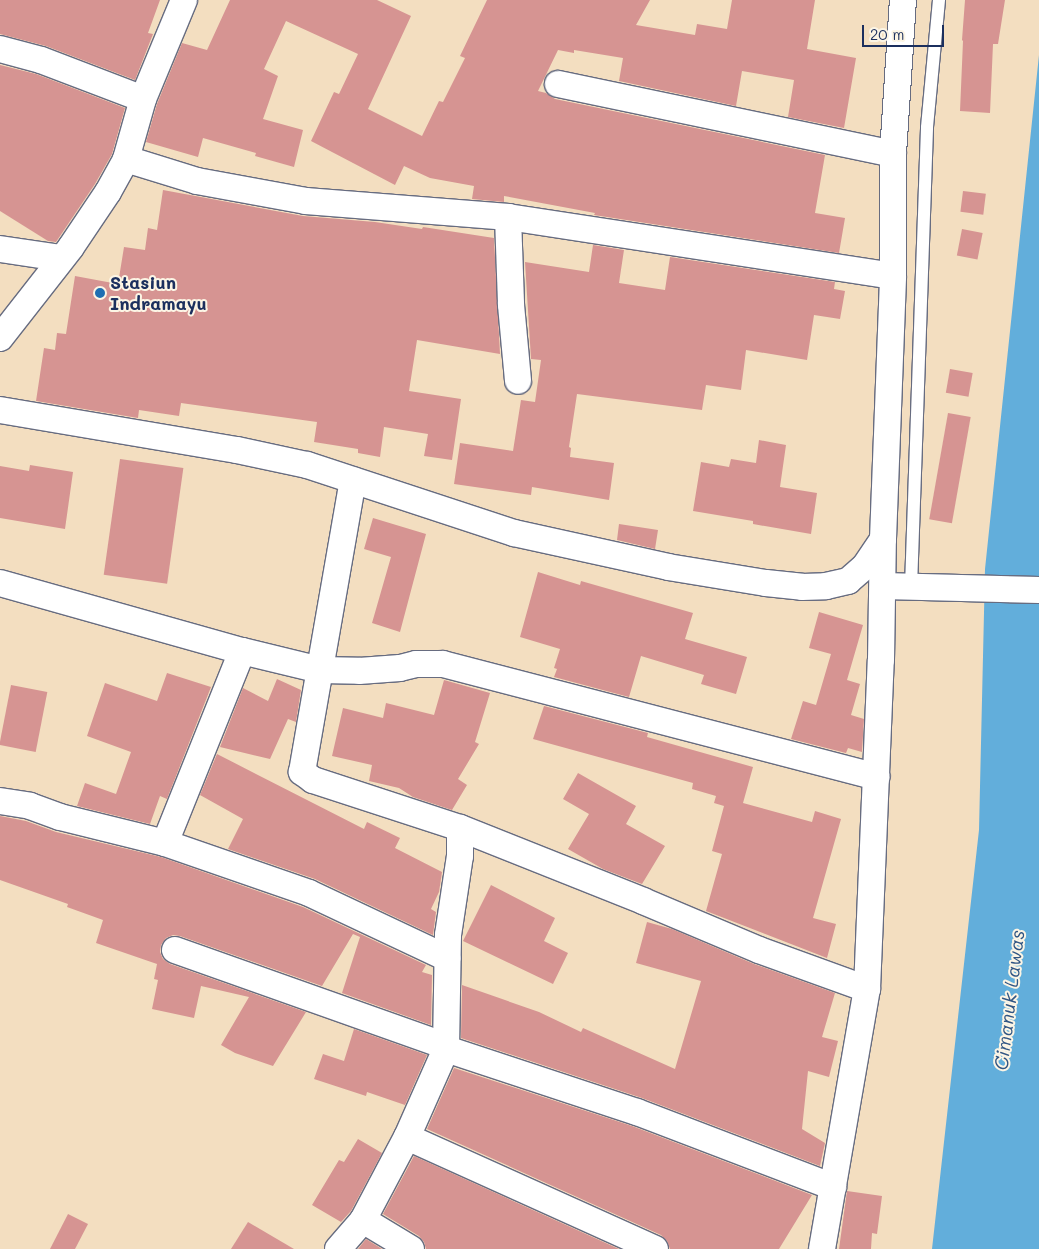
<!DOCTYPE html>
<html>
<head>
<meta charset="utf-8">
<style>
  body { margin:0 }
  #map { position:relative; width:1039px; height:1249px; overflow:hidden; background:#f3dec0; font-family:Mali,sans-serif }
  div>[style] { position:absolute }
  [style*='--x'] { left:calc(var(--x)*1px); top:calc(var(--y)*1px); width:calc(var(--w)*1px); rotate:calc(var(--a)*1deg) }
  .water>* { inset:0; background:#62aedb }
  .building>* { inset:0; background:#d69492; transform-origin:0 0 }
  .roads { filter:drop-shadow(1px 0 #676c80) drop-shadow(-1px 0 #676c80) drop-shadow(0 1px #676c80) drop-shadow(0 -1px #676c80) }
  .service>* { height:12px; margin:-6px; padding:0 6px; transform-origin:6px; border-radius:6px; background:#fff }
  .minor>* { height:26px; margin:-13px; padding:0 13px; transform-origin:13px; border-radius:13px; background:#fff }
  .dots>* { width:14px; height:14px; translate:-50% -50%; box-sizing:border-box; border:2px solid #fcf5e5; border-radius:50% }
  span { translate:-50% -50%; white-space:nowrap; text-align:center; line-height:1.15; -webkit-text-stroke:4px #fcf5e5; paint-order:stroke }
  .poi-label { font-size:18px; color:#1b2f5e; font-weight:700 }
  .left { translate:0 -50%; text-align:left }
  .water-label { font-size:19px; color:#305584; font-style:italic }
  .scale { position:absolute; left:862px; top:25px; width:82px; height:22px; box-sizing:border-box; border:2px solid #1b2f5e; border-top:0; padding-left:6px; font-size:15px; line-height:18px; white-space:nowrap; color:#1b2f5e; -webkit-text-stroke:4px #fcf5e5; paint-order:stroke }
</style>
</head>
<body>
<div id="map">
  <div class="water">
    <i style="clip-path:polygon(1039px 55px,1039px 1249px,932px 1249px,979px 830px,985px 569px)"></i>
  </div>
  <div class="building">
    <i style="clip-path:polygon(0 0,160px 0,148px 33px,153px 34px,135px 80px,46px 46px,0 34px)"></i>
    <i style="clip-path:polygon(230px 0,377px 0,411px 16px,368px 109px,422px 136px,439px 101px,443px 102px,465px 58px,460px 56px,487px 0,650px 0,636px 25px,695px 35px,697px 24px,727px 29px,732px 0,815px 0,807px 49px,856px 58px,844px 128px,788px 117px,794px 80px,742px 71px,736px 106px,619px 81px,623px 58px,574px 50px,574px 53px,558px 50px,538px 91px,546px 93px,555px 99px,825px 155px,815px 213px,845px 218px,839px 253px,594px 215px,595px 213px,504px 196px,504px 202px,472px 199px,474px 186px,430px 178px,404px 166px,395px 185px,311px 141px,334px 92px,339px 94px,358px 54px,286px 21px,264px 69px,278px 76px,263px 119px,303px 130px,294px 167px,255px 156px,256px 153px,203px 138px,198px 157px,146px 142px,157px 104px,182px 43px,207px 50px)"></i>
    <i style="clip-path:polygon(965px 0,1005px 0,998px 44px,993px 44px,990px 113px,960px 111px,963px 41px,962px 40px)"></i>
    <i style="clip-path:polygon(0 65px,36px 74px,125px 108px,112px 154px,95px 184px,56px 242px,48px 241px,0 211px)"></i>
    <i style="clip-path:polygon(163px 190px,303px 216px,375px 222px,422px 229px,423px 227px,494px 238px,500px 354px,417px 340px,409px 391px,461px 399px,452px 460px,424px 456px,428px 434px,384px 427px,380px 457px,358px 453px,358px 449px,314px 442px,317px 422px,181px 403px,179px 416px,139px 410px,138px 418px,36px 401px,44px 348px,55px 350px,57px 333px,66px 334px,75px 276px,118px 284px,124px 247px,145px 250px,148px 228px,157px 230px)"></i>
    <i style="left:963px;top:191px;width:23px;height:21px;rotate:7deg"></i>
    <i style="left:962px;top:229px;width:21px;height:27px;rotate:11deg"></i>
    <i style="clip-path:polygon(593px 245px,624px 250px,619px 283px,665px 290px,670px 257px,835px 282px,834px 289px,845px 291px,840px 319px,814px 315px,807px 360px,746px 350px,741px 390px,706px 385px,702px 410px,577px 394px,569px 447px,571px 448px,570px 457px,614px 463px,609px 500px,532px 487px,531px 495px,454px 484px,460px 443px,513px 451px,521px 400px,535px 402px,541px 360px,531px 359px,525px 262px,589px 272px)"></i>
    <i style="left:950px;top:369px;width:23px;height:24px;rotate:10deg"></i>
    <i style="left:948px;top:413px;width:23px;height:108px;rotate:10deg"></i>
    <i style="clip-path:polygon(759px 440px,786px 445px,780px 487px,817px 493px,811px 534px,753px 524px,753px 521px,693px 511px,701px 462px,729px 467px,731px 459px,756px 463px)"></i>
    <i style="left:120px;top:459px;width:64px;height:117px;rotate:8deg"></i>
    <i style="clip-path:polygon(30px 465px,73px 472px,65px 529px,0 518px,0 466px,29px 471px)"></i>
    <i style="clip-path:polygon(373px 518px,426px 534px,400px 632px,372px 623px,391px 557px,364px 549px)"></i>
    <i style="clip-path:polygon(619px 524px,658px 530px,655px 549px,617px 540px)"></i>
    <i style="clip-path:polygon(538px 572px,580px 585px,581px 581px,693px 613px,685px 639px,747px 657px,736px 694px,701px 684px,704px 675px,641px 656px,629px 697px,554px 677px,557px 669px,554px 668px,560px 649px,520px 637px)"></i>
    <i style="clip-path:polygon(819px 612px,863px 625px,847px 680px,860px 684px,851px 715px,864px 719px,862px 752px,848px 748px,846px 753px,791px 739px,803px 701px,816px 705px,831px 654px,809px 648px)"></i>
    <i style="clip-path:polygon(167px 673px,211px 687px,167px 799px,160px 796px,150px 824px,77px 806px,85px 783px,116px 794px,131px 752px,87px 736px,105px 683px,157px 701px)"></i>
    <i style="clip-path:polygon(277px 679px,301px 690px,296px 722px,288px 719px,270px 759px,220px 747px,243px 688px,268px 701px)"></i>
    <i style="clip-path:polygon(444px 680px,490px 693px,475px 742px,479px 744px,458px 779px,467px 785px,452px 810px,413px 797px,399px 788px,369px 781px,372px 765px,332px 756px,343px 708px,383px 718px,386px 703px,434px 715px)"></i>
    <i style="left:11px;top:685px;width:37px;height:61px;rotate:11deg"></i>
    <i style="clip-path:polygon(544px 706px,648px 733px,647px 737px,753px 767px,743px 803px,812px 822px,815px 811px,841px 819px,813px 918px,836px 924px,827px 958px,706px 911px,722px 854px,712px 851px,724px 806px,714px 803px,716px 796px,692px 789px,693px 783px,533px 739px)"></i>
    <i style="clip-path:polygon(217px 754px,364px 829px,367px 822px,400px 838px,395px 848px,442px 872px,439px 892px,431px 909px,436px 912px,433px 935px,315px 879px,228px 849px,243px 819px,200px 795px)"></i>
    <i style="clip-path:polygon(578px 773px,636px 806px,626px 824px,665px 846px,642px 884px,603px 869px,568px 849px,589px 814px,563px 799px)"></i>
    <i style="clip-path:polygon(0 816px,26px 821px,56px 832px,161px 857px,303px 907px,426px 965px,422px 972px,432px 975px,431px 1025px,342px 993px,360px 937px,353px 934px,322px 986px,180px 936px,173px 935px,166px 938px,161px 945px,160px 952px,163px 959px,170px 964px,306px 1012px,273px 1066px,235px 1053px,221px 1045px,249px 997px,201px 986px,194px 1018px,152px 1009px,158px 980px,154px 979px,157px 964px,96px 943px,103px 920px,67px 907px,68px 904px,0 880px)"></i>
    <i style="clip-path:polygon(491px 885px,555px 918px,544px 941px,568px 953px,553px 984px,463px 941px)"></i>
    <i style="clip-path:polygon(647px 922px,672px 929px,754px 964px,835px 993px,822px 1037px,838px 1041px,829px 1077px,808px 1071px,802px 1129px,825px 1143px,820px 1166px,642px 1098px,461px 1038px,462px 985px,539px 1012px,581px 1032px,583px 1028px,675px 1069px,701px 981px,636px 963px)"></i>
    <i style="clip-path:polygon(354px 1029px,427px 1055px,405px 1105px,367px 1092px,366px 1096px,314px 1079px,323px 1054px,344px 1061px)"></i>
    <i style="clip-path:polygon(454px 1068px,632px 1126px,812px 1195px,779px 1249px,670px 1249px,667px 1241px,661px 1235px,427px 1129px)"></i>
    <i style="clip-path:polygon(358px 1139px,382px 1153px,351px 1211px,341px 1222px,312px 1205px,339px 1160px,344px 1162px)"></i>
    <i style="clip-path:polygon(414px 1156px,619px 1249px,426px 1249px,424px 1242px,419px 1236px,383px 1214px)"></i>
    <i style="clip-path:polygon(847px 1191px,882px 1196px,877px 1234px,872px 1233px,871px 1249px,839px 1249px)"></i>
    <i style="clip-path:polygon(68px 1214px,88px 1224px,75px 1249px,50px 1249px)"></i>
    <i style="clip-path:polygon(248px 1222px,294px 1249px,231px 1249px)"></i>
    <i style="clip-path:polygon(366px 1239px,382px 1249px,358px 1249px)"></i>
  </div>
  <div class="roads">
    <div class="service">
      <i style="--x:911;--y:587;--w:460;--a:-88"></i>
      <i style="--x:927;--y:127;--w:128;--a:-84.6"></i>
    </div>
    <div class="minor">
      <i style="--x:0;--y:49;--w:42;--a:15"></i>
      <i style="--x:41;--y:60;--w:109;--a:20.9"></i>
      <i style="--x:558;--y:84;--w:342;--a:11.8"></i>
      <i style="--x:126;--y:159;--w:74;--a:17.2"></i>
      <i style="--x:197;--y:181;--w:111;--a:10.4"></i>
      <i style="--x:306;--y:201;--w:203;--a:4.5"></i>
      <i style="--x:508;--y:217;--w:389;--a:8.7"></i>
      <i style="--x:508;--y:217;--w:88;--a:88"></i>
      <i style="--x:511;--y:305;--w:76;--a:84.7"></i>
      <i style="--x:0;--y:249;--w:62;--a:8.4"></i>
      <i style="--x:0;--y:338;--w:115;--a:-52"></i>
      <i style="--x:71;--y:247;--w:66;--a:-56.1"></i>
      <i style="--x:108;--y:192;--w:38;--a:-61"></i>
      <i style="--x:126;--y:159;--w:62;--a:-74.2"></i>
      <i style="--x:143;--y:99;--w:107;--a:-67.5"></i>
      <i style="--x:0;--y:410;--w:240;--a:9.6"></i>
      <i style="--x:237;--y:450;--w:72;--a:12.1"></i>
      <i style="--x:307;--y:465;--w:218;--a:18.2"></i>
      <i style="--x:514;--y:533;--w:158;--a:12.4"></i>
      <i style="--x:668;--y:567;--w:99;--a:9.3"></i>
      <i style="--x:766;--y:583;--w:36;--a:6"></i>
      <i style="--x:802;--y:587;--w:24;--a:-2"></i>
      <i style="--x:826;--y:586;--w:23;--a:-13"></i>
      <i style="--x:848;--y:581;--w:23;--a:-41"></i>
      <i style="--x:865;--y:566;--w:32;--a:-56"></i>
      <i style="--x:0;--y:583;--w:251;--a:15.7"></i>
      <i style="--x:242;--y:651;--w:80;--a:13.7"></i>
      <i style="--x:320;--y:670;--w:39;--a:1"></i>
      <i style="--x:359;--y:671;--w:41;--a:-4.2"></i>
      <i style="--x:400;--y:668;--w:16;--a:-14"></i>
      <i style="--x:416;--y:664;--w:27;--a:0"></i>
      <i style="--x:443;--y:664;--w:448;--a:14.6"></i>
      <i style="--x:883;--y:586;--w:156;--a:1.5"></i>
      <i style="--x:0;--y:801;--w:30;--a:9"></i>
      <i style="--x:30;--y:806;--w:32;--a:20"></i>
      <i style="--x:60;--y:817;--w:108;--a:13.9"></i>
      <i style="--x:165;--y:843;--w:152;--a:19.1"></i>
      <i style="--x:309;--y:893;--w:153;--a:25.2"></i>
      <i style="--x:460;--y:828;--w:197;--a:21.7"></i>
      <i style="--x:643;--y:901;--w:126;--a:22.9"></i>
      <i style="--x:759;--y:950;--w:115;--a:19.9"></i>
      <i style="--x:165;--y:843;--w:207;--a:-68.1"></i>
      <i style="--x:175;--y:950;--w:288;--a:19.5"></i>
      <i style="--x:446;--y:1049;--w:201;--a:18.3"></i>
      <i style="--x:637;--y:1112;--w:210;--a:20.9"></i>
      <i style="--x:407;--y:1137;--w:272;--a:24.3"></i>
      <i style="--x:363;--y:1220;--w:56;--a:31.1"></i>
      <i style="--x:338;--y:1249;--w:38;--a:-49"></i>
      <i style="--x:363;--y:1220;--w:94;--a:-62.1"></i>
      <i style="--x:407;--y:1137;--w:96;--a:-66.1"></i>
      <i style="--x:446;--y:1049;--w:114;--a:-89"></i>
      <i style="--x:448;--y:935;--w:80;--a:-81.4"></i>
      <i style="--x:460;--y:856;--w:28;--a:-90"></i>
      <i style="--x:460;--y:828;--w:155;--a:-161.9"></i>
      <i style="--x:313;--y:780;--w:14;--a:-144"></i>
      <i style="--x:302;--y:772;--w:296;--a:-80.1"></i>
      <i style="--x:822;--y:1249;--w:264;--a:-80.2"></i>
      <i style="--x:867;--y:989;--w:329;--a:-87.6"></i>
      <i style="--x:881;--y:660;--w:121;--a:-89.1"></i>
      <i style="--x:883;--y:539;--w:263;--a:-87.8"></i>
      <i style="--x:893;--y:276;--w:122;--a:-90"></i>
      <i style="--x:893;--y:154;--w:154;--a:-86.3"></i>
    </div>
  </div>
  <div class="dots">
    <i style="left:100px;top:293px;background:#1f6fb2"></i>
  </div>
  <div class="poi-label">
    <span class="left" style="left:110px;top:293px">Stasiun<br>Indramayu</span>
  </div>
  <div class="water-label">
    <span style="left:1009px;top:1000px;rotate:-83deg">Cimanuk Lawas</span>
  </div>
  <div class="scale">20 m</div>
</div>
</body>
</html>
